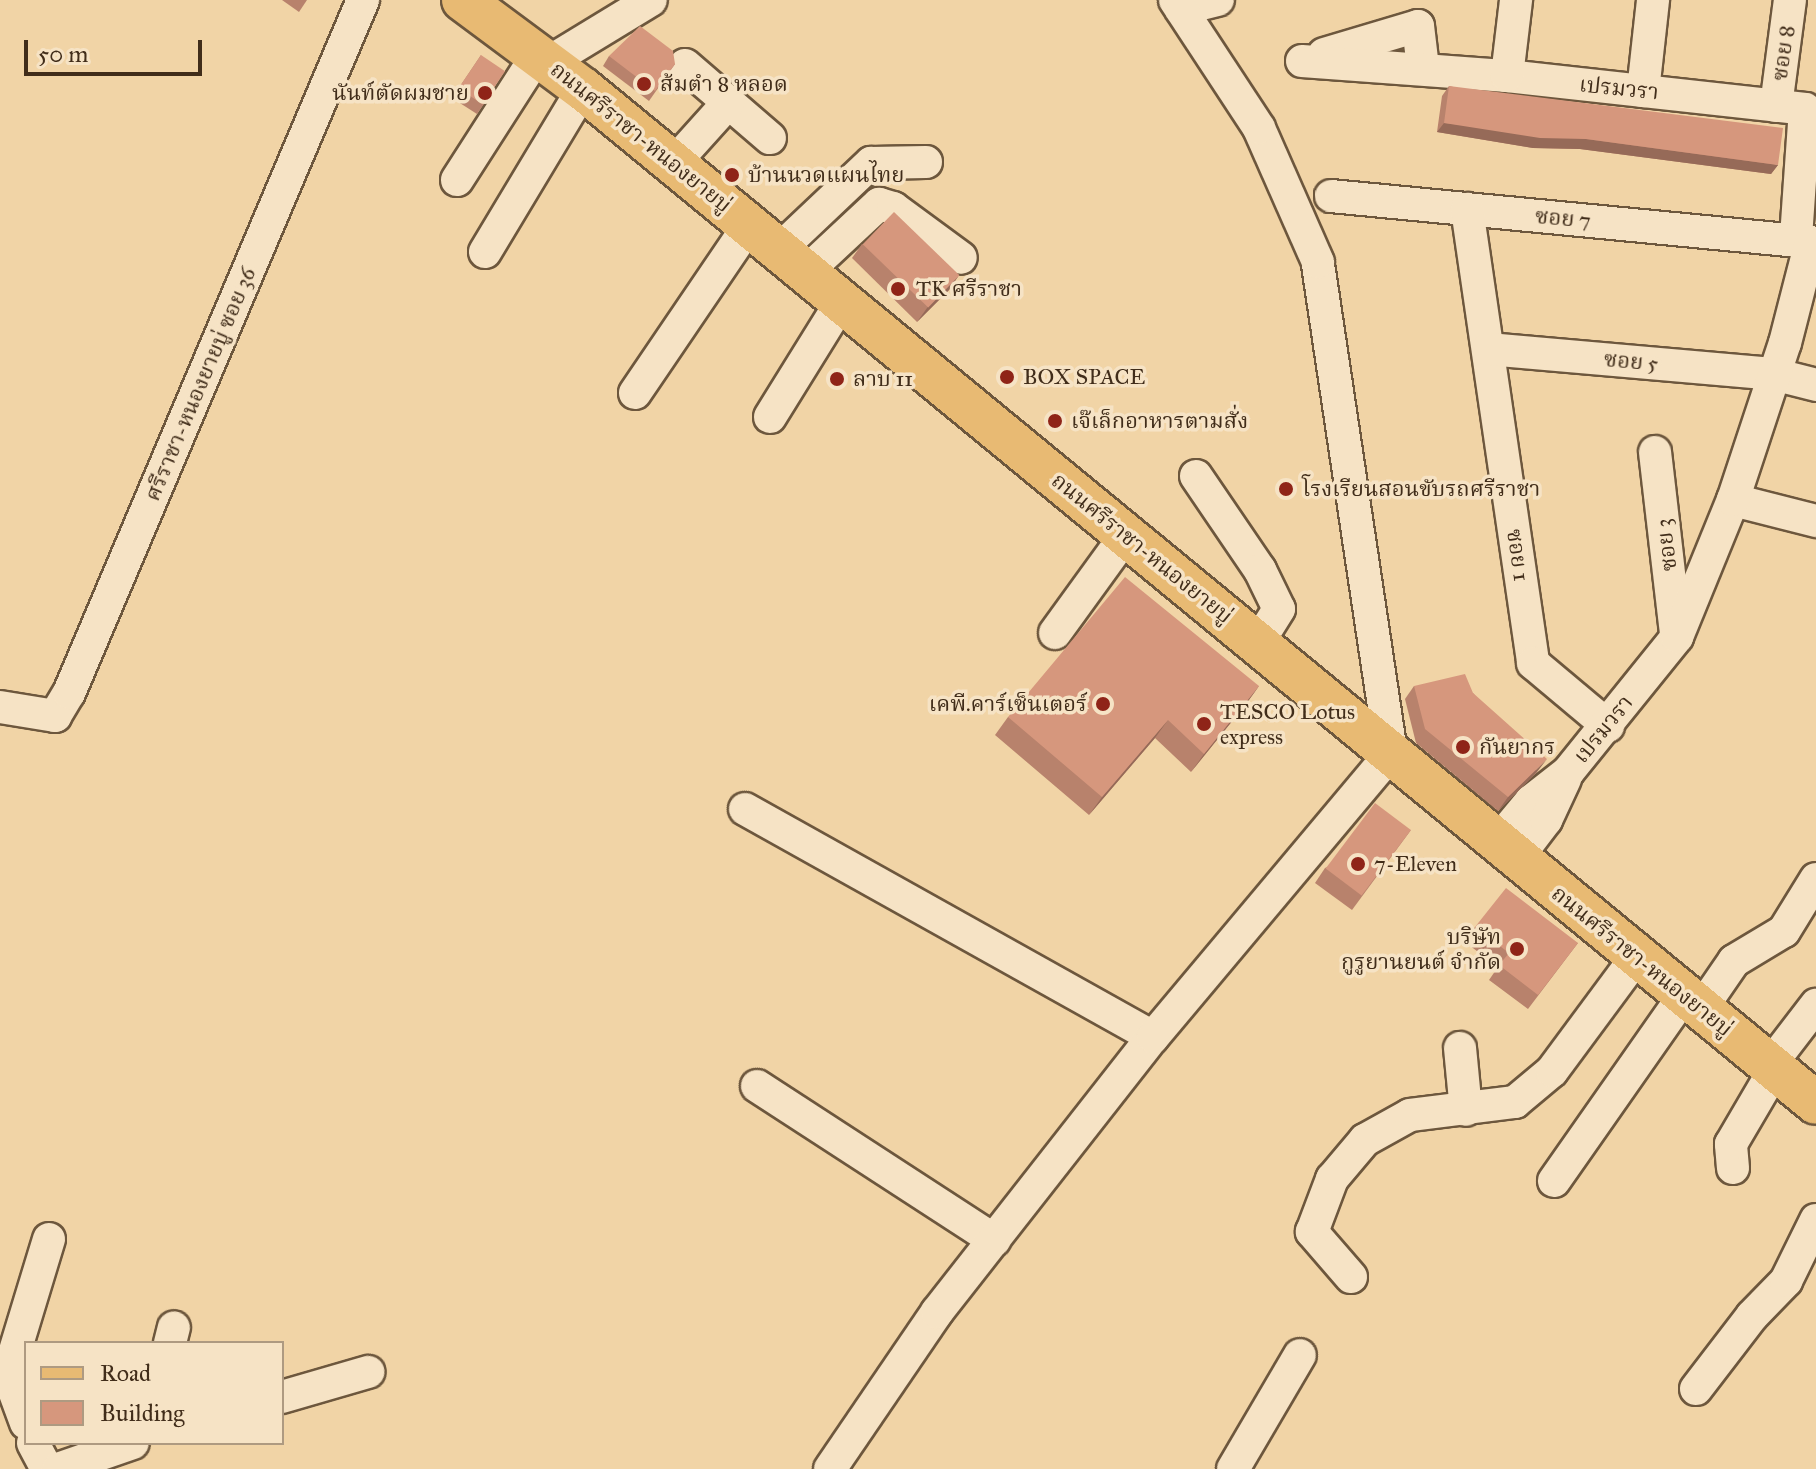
<!DOCTYPE html>
<html>
<head>
<meta charset="utf-8">
<style>
  body { margin:0 }
  #map { position:relative; width:1816px; height:1469px; overflow:hidden; background:#f1d4a6; font-family:"IM FELL Great Primer","Noto Serif Thai",serif }
  div>[style] { position:absolute }
  [style*='--x'] { left:calc(var(--x)*1px); top:calc(var(--y)*1px); width:calc(var(--w)*1px); rotate:calc(var(--a)*1deg) }
  .roads { filter:drop-shadow(2px 0 #6d573d) drop-shadow(-2px 0 #6d573d) drop-shadow(0 2px #6d573d) drop-shadow(0 -2px #6d573d) }
  .minor>* { height:32px; margin:-16px; padding:0 16px; transform-origin:16px; border-radius:16px; background:#f6e3c5 }
  .major>* { height:42px; margin:-21px; padding:0 21px; transform-origin:21px; border-radius:21px; background:#e8ba73 }
  .wall>* { inset:0; background:#b8826c }
  .shaded-wall>* { inset:0; background:#966a58 }
  .building>* { inset:0; background:#d6977d; transform-origin:0 0 }
  .dots>* { width:22px; height:22px; translate:-50% -50%; box-sizing:border-box; border:4px solid #f6e3c5; border-radius:50% }
  span { translate:-50% -50%; white-space:nowrap; text-align:center; line-height:1.15; -webkit-text-stroke:7px #f6e3c5; paint-order:stroke }
  .street-label { font-size:22px; color:#412d1a }
  .poi-label { font-size:22px; color:#412d1a }
  .left { translate:0 -50%; text-align:left }
  .right { translate:-100% -50%; text-align:right }
  .legend { position:absolute; left:24px; top:1341px; width:260px; height:104px; box-sizing:border-box; background:#f6e3c5; border:2px solid #ae9a81; margin:0; padding:10px 14px; list-style:none; font-size:24px; color:#412d1a }
  .legend li { display:flex; align-items:center; gap:16px; height:40px }
  .legend b { width:40px; border:2px solid #ae9a81 }
  .scale { position:absolute; left:24px; top:40px; width:178px; height:36px; box-sizing:border-box; border:4px solid #412d1a; border-top:0; padding-left:10px; font-size:24px; line-height:28px; white-space:nowrap; color:#412d1a; -webkit-text-stroke:6px #f6e3c5; paint-order:stroke }
</style>
</head>
<body>
<div id="map">
  <div class="roads">
    <div class="minor">
      <i style="--x:1181;--y:9;--w:38;--a:-14"></i>
      <i style="--x:1324;--y:54;--w:98;--a:-16.6"></i>
      <i style="--x:1418;--y:26;--w:42;--a:83.2"></i>
      <i style="--x:1302;--y:61;--w:206;--a:4.2"></i>
      <i style="--x:1507;--y:76;--w:300;--a:6.3"></i>
      <i style="--x:1805;--y:109;--w:130;--a:94"></i>
      <i style="--x:549;--y:62;--w:119;--a:-31.3"></i>
      <i style="--x:685;--y:65;--w:112;--a:40.7"></i>
      <i style="--x:1507;--y:76;--w:77;--a:-83.2"></i>
      <i style="--x:1643;--y:91;--w:92;--a:-83.7"></i>
      <i style="--x:1776;--y:106;--w:107;--a:-82.5"></i>
      <i style="--x:674;--y:163;--w:81;--a:-48"></i>
      <i style="--x:457;--y:180;--w:150;--a:-57.3"></i>
      <i style="--x:1331;--y:196;--w:487;--a:5.5"></i>
      <i style="--x:1467;--y:209;--w:459;--a:81.7"></i>
      <i style="--x:1533;--y:663;--w:98;--a:40"></i>
      <i style="--x:779;--y:250;--w:127;--a:-43.4"></i>
      <i style="--x:871;--y:163;--w:55;--a:-1"></i>
      <i style="--x:485;--y:252;--w:190;--a:-59"></i>
      <i style="--x:806;--y:272;--w:100;--a:-43"></i>
      <i style="--x:879;--y:204;--w:15;--a:16"></i>
      <i style="--x:893;--y:208;--w:84;--a:36.3"></i>
      <i style="--x:1488;--y:349;--w:286;--a:5"></i>
      <i style="--x:1773;--y:374;--w:44;--a:14.3"></i>
      <i style="--x:635;--y:393;--w:203;--a:-55.8"></i>
      <i style="--x:770;--y:417;--w:137;--a:-58.2"></i>
      <i style="--x:1655;--y:452;--w:183;--a:83.4"></i>
      <i style="--x:1196;--y:476;--w:114;--a:55.8"></i>
      <i style="--x:1260;--y:570;--w:43;--a:64"></i>
      <i style="--x:1279;--y:609;--w:40;--a:122"></i>
      <i style="--x:1733;--y:500;--w:86;--a:14.2"></i>
      <i style="--x:1055;--y:633;--w:121;--a:-54.1"></i>
      <i style="--x:0;--y:707;--w:56;--a:9.3"></i>
      <i style="--x:55;--y:716;--w:27;--a:-59"></i>
      <i style="--x:69;--y:693;--w:753;--a:-67.01"></i>
      <i style="--x:745;--y:809;--w:467;--a:29.2"></i>
      <i style="--x:1497;--y:842;--w:53;--a:-50.3"></i>
      <i style="--x:1531;--y:801;--w:47;--a:-38.1"></i>
      <i style="--x:1568;--y:772;--w:174;--a:-51.1"></i>
      <i style="--x:1677;--y:637;--w:148;--a:-67.8"></i>
      <i style="--x:1733;--y:500;--w:165;--a:-71.7"></i>
      <i style="--x:1785;--y:343;--w:104;--a:-75.6"></i>
      <i style="--x:1517;--y:858;--w:48;--a:-52.7"></i>
      <i style="--x:1546;--y:820;--w:45;--a:-65.1"></i>
      <i style="--x:1701;--y:1009;--w:58;--a:-55.5"></i>
      <i style="--x:1734;--y:961;--w:58;--a:-31"></i>
      <i style="--x:1784;--y:931;--w:61;--a:-58.4"></i>
      <i style="--x:1460;--y:1048;--w:62;--a:84.5"></i>
      <i style="--x:1770;--y:1065;--w:76;--a:-52.5"></i>
      <i style="--x:757;--y:1086;--w:283;--a:33"></i>
      <i style="--x:1733;--y:1168;--w:24;--a:-95"></i>
      <i style="--x:1731;--y:1144;--w:87;--a:-59.6"></i>
      <i style="--x:1554;--y:1181;--w:227;--a:-55"></i>
      <i style="--x:1351;--y:1277;--w:60;--a:-130.9"></i>
      <i style="--x:1312;--y:1232;--w:57;--a:-69.3"></i>
      <i style="--x:1332;--y:1179;--w:51;--a:-49.8"></i>
      <i style="--x:1365;--y:1140;--w:51;--a:-29.1"></i>
      <i style="--x:1410;--y:1115;--w:106;--a:-7.1"></i>
      <i style="--x:1515;--y:1102;--w:48;--a:-40"></i>
      <i style="--x:1552;--y:1071;--w:143;--a:-53.5"></i>
      <i style="--x:170;--y:1343;--w:16;--a:-76"></i>
      <i style="--x:1696;--y:1389;--w:92;--a:-52.5"></i>
      <i style="--x:1752;--y:1316;--w:49;--a:-45.8"></i>
      <i style="--x:1786;--y:1281;--w:68;--a:-63.8"></i>
      <i style="--x:282;--y:1397;--w:90;--a:-16.2"></i>
      <i style="--x:26;--y:1423;--w:52;--a:-110.2"></i>
      <i style="--x:8;--y:1374;--w:141;--a:-73.1"></i>
      <i style="--x:33;--y:1443;--w:30;--a:62"></i>
      <i style="--x:58;--y:1469;--w:79;--a:-19.1"></i>
      <i style="--x:830;--y:1469;--w:190;--a:-55.7"></i>
      <i style="--x:937;--y:1312;--w:350;--a:-51.9"></i>
      <i style="--x:1153;--y:1037;--w:371;--a:-50"></i>
      <i style="--x:1391;--y:753;--w:496;--a:-98.5"></i>
      <i style="--x:1318;--y:262;--w:146;--a:-113.8"></i>
      <i style="--x:1259;--y:128;--w:153;--a:-123.3"></i>
      <i style="--x:1233;--y:1469;--w:132;--a:-59.6"></i>
    </div>
    <div class="major">
      <i style="--x:463;--y:0;--w:149;--a:36.6"></i>
      <i style="--x:583;--y:89;--w:1596;--a:39.43"></i>
    </div>
  </div>
  <div class="wall">
    <i style="clip-path:polygon(282px 0,307px 0,299px 12px)"></i>
    <i style="clip-path:polygon(481px 55px,484px 104px,477px 114px,452px 98px)"></i>
    <i style="clip-path:polygon(609px 56px,675px 64px,649px 101px,603px 66px)"></i>
    <i style="clip-path:polygon(1449px 86px,1778px 165px,1771px 174px,1580px 149px,1533px 148px,1437px 132px,1442px 96px)"></i>
    <i style="clip-path:polygon(862px 244px,959px 275px,949px 290px,917px 322px,852px 258px)"></i>
    <i style="clip-path:polygon(1259px 686px,1246px 704px,1191px 772px,1155px 738px,1089px 815px,995px 735px,1008px 717px)"></i>
    <i style="clip-path:polygon(1414px 686px,1473px 693px,1537px 772px,1498px 811px,1416px 743px,1405px 699px)"></i>
    <i style="clip-path:polygon(1411px 830px,1352px 910px,1315px 883px,1325px 868px)"></i>
    <i style="clip-path:polygon(1475px 927px,1578px 943px,1528px 1009px,1489px 980px,1498px 967px,1465px 942px)"></i>
  </div>
  <div class="shaded-wall">
    <i style="clip-path:polygon(1444px 123px,1586px 139px,1778px 165px,1771px 174px,1580px 149px,1533px 148px,1437px 132px)"></i>
    <i style="clip-path:polygon(959px 275px,949px 290px,917px 322px,927px 308px)"></i>
    <i style="clip-path:polygon(1259px 686px,1246px 704px,1191px 772px,1204px 754px)"></i>
    <i style="clip-path:polygon(1168px 720px,1155px 738px,1089px 815px,1102px 797px)"></i>
    <i style="clip-path:polygon(1547px 759px,1537px 772px,1498px 811px,1508px 797px)"></i>
  </div>
  <div class="building">
    <i style="clip-path:polygon(640px 26px,673px 51px,675px 64px,655px 91px,609px 56px)"></i>
    <i style="left:481px;top:55px;width:29px;height:40px;rotate:34deg"></i>
    <i style="clip-path:polygon(1449px 86px,1783px 128px,1778px 165px,1586px 139px,1540px 138px,1444px 123px)"></i>
    <i style="left:894px;top:212px;width:91px;height:45px;rotate:44deg"></i>
    <i style="clip-path:polygon(1125px 577px,1259px 686px,1204px 754px,1168px 720px,1102px 797px,1008px 717px)"></i>
    <i style="clip-path:polygon(1465px 674px,1473px 693px,1547px 759px,1508px 797px,1425px 729px,1414px 686px)"></i>
    <i style="left:1375px;top:803px;width:45px;height:82px;rotate:37deg"></i>
    <i style="clip-path:polygon(1506px 888px,1578px 943px,1538px 995px,1499px 965px,1509px 953px,1475px 927px)"></i>
  </div>
  <div class="dots">
    <i style="left:644px;top:84px;background:#8f2418"></i>
    <i style="left:485px;top:93px;background:#8f2418"></i>
    <i style="left:732px;top:175px;background:#8f2418"></i>
    <i style="left:898px;top:289px;background:#8f2418"></i>
    <i style="left:1007px;top:377px;background:#8f2418"></i>
    <i style="left:837px;top:379px;background:#8f2418"></i>
    <i style="left:1055px;top:421px;background:#8f2418"></i>
    <i style="left:1286px;top:489px;background:#8f2418"></i>
    <i style="left:1103px;top:704px;background:#8f2418"></i>
    <i style="left:1204px;top:724px;background:#8f2418"></i>
    <i style="left:1463px;top:747px;background:#8f2418"></i>
    <i style="left:1358px;top:864px;background:#8f2418"></i>
    <i style="left:1517px;top:949px;background:#8f2418"></i>
  </div>
  <div class="street-label">
    <span style="left:1783px;top:53px;rotate:-82deg">ซอย 8</span>
    <span style="left:1619px;top:88px;rotate:6deg">เปรมวรา</span>
    <span style="left:641px;top:137px;rotate:39deg">ถนนศรีราชา-หนองยายบู่</span>
    <span style="left:1563px;top:218px;rotate:5deg">ซอย 7</span>
    <span style="left:1631px;top:361px;rotate:5deg">ซอย 5</span>
    <span style="left:200px;top:384px;rotate:-67deg">ศรีราชา-หนองยายบู่ ซอย 36</span>
    <span style="left:1666px;top:545px;rotate:-97deg">ซอย 3</span>
    <span style="left:1142px;top:548px;rotate:39deg">ถนนศรีราชา-หนองยายบู่</span>
    <span style="left:1518px;top:555px;rotate:82deg">ซอย 1</span>
    <span style="left:1603px;top:729px;rotate:-51deg">เปรมวรา</span>
    <span style="left:1642px;top:961px;rotate:39deg">ถนนศรีราชา-หนองยายบู่</span>
  </div>
  <div class="poi-label">
    <span class="left" style="left:660px;top:84px">ส้มตำ 8 หลอด</span>
    <span class="right" style="left:469px;top:93px">นันท์ตัดผมชาย</span>
    <span class="left" style="left:748px;top:175px">บ้านนวดแผนไทย</span>
    <span class="left" style="left:916px;top:289px">TK ศรีราชา</span>
    <span class="left" style="left:1023px;top:377px">BOX SPACE</span>
    <span class="left" style="left:853px;top:379px">ลาบ 11</span>
    <span class="left" style="left:1071px;top:421px">เจ๊เล็กอาหารตามสั่ง</span>
    <span class="left" style="left:1302px;top:489px">โรงเรียนสอนขับรถศรีราชา</span>
    <span class="right" style="left:1087px;top:704px">เคพี.คาร์เซ็นเตอร์</span>
    <span class="left" style="left:1220px;top:724px">TESCO Lotus<br>express</span>
    <span class="left" style="left:1479px;top:747px">กันยากร</span>
    <span class="left" style="left:1374px;top:864px">7-Eleven</span>
    <span class="right" style="left:1501px;top:949px">บริษัท<br>กูรูยานยนต์ จำกัด</span>
  </div>
  <ul class="legend">
  <li><b style="height:10px;background:#e8ba73"></b>Road</li>
  <li><b style="height:22px;background:#d6977d"></b>Building</li>
  </ul>
  <div class="scale">50 m</div>
</div>
</body>
</html>
